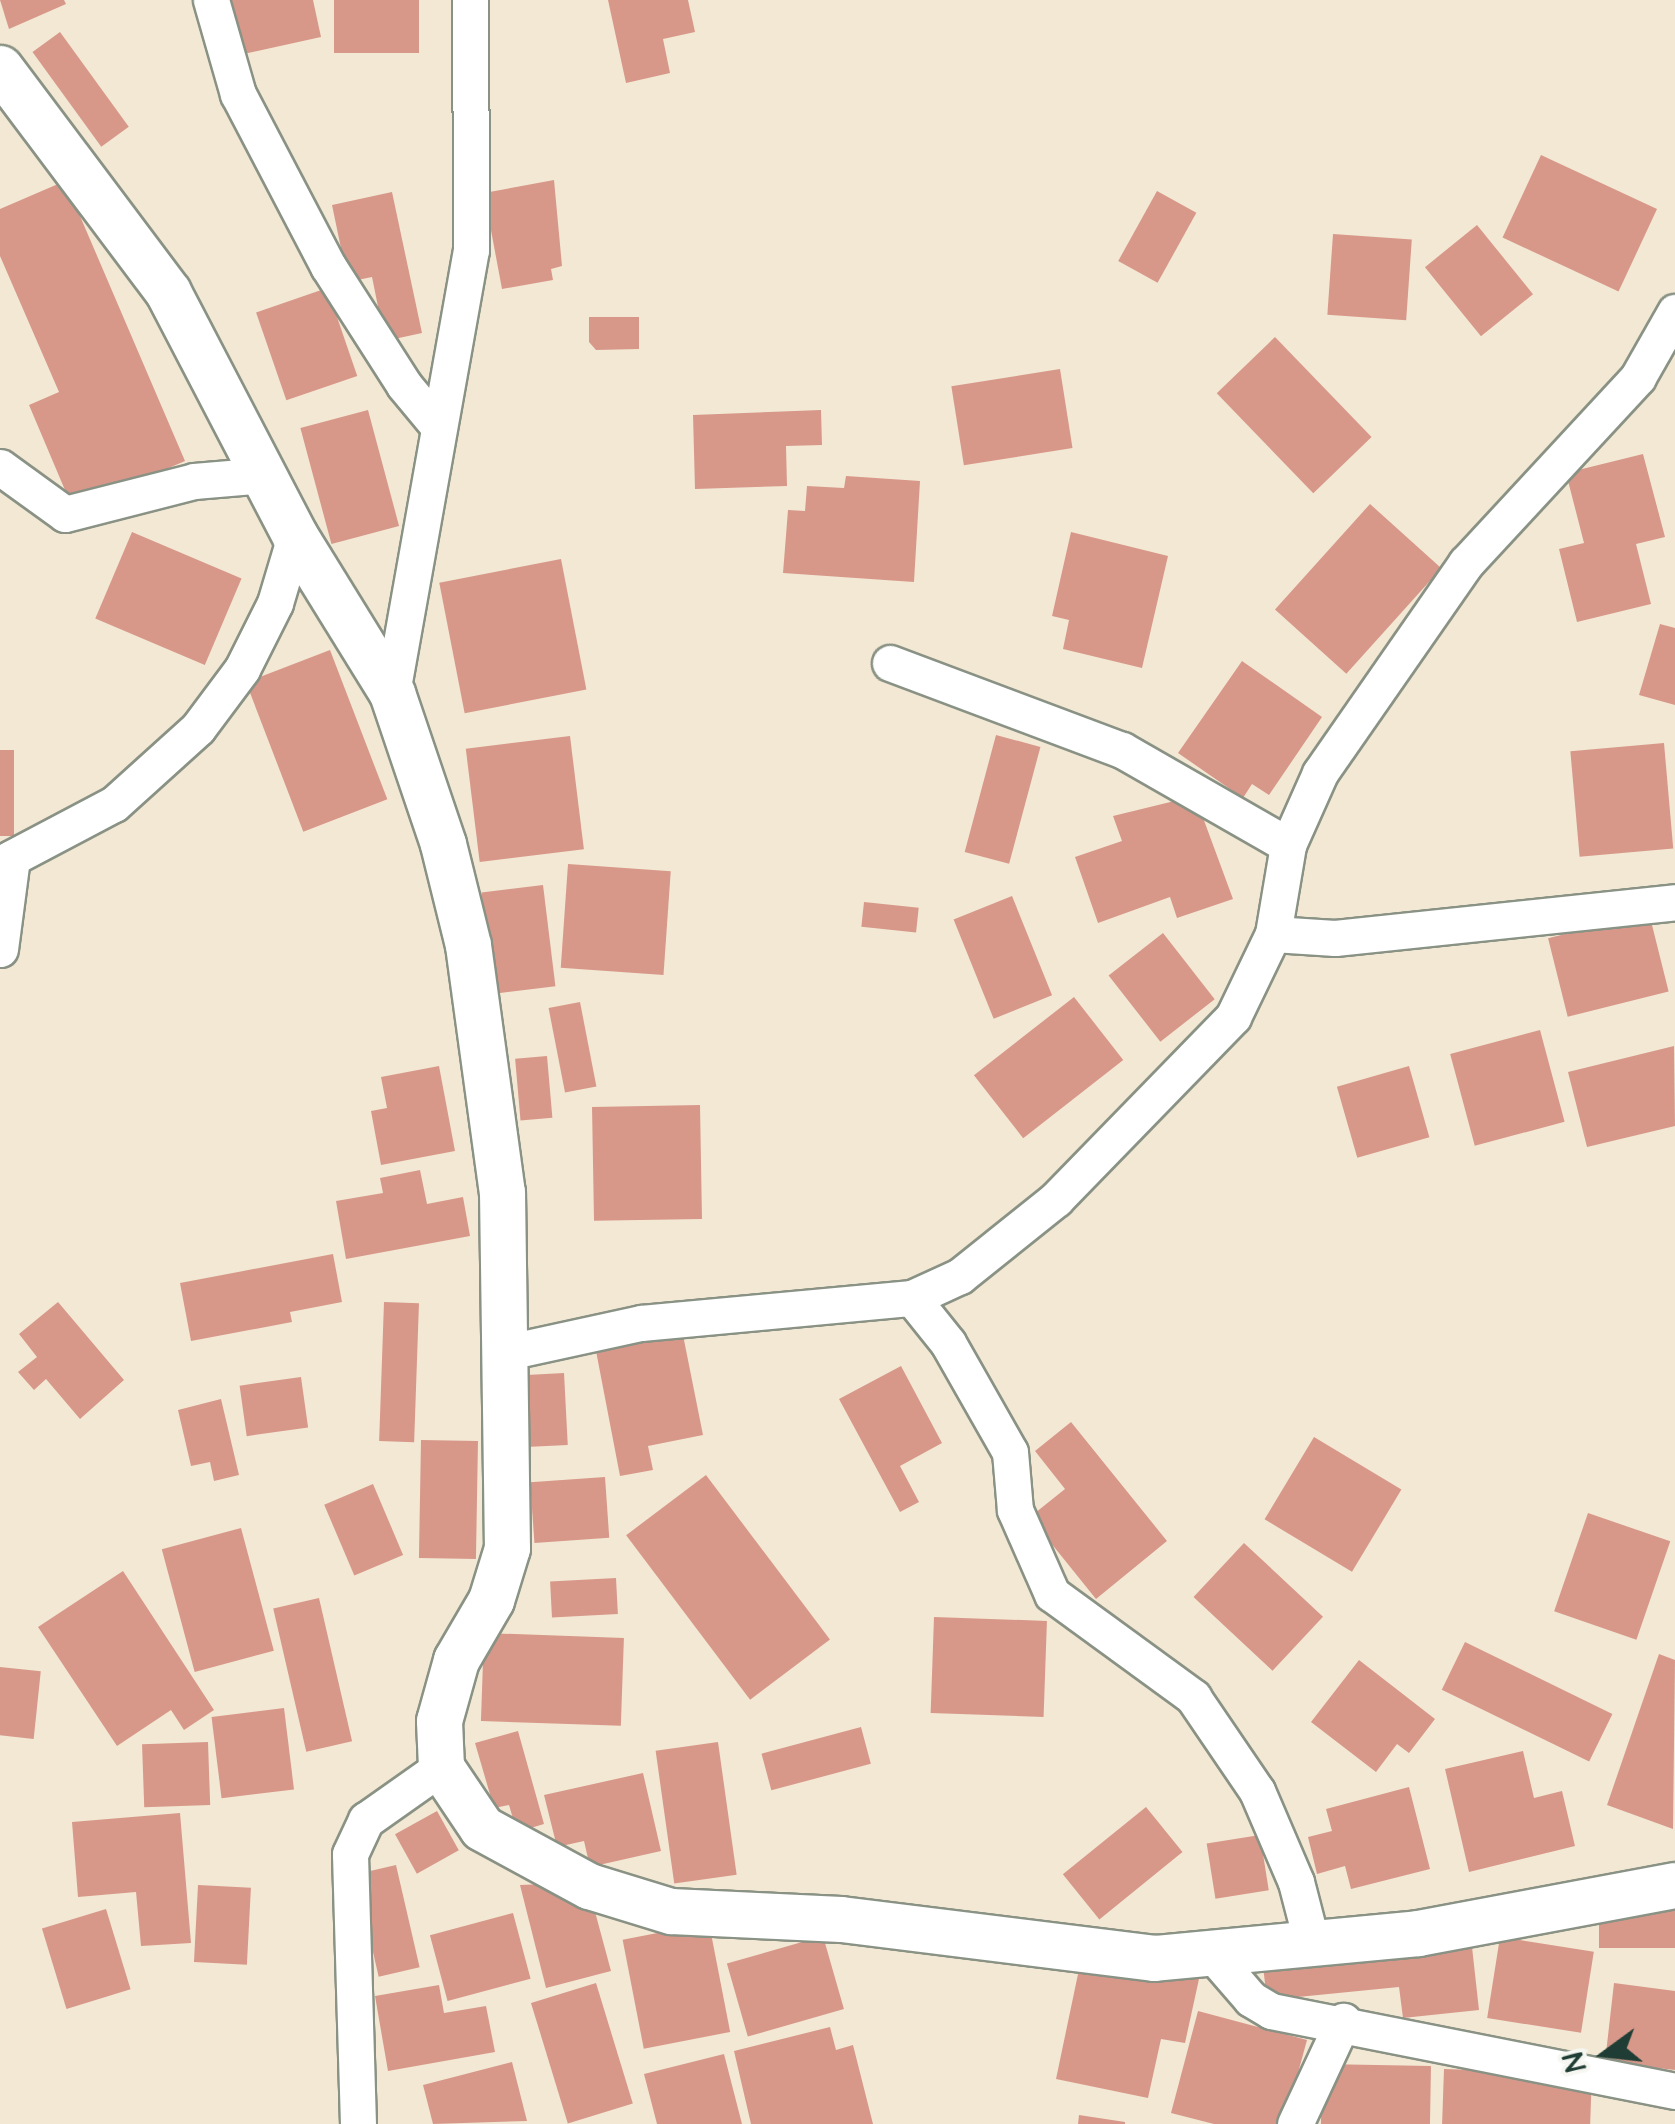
<!DOCTYPE html>
<html>
<head>
<meta charset="utf-8">
<style>
  body { margin:0 }
  #map { position:relative; width:1675px; height:2124px; overflow:hidden; background:#f3e8d4; font-family:"Architects Daughter",sans-serif }
  div>[style] { position:absolute }
  [style*='--x'] { left:calc(var(--x)*1px); top:calc(var(--y)*1px); width:calc(var(--w)*1px); rotate:calc(var(--a)*1deg) }
  .building>* { inset:0; background:#d7988a; transform-origin:0 0 }
  .roads { filter:drop-shadow(2px 0 #899284) drop-shadow(-2px 0 #899284) drop-shadow(0 2px #899284) drop-shadow(0 -2px #899284) }
  .minor>* { height:35px; margin:-17.5px; padding:0 17.5px; transform-origin:17.5px; border-radius:17.5px; background:#fff }
  .tertiary>* { height:45px; margin:-22.5px; padding:0 22.5px; transform-origin:22.5px; border-radius:22.5px; background:#fff }
  span { translate:-50% -50%; white-space:nowrap; text-align:center; line-height:1.15; -webkit-text-stroke:8px #f6f6f2; paint-order:stroke }
  .north { position:absolute; left:1555px; top:2004px; width:100px; height:100px; -webkit-text-stroke:8px #f6f6f2; paint-order:stroke; rotate:255deg; font-size:28px; font-weight:700; line-height:40px; text-align:center; color:#1f3d34 }
  .north::after { content:''; display:block; margin:auto; width:35px; height:45px; background:#1f3d34; clip-path:polygon(50% 0,100% 100%,50% 72%,0 100%) }
</style>
</head>
<body>
<div id="map">
  <div class="building">
    <i style="clip-path:polygon(0 0,64px 0,66px 4px,9px 29px)"></i>
    <i style="clip-path:polygon(227px 0,313px 0,321px 37px,239px 55px)"></i>
    <i style="left:334px;top:0;width:85px;height:53px"></i>
    <i style="clip-path:polygon(608px 0,688px 0,695px 32px,663px 39px,670px 73px,626px 83px)"></i>
    <i style="left:60px;top:32px;width:117px;height:34px;rotate:54deg"></i>
    <i style="left:1541px;top:155px;width:128px;height:91px;rotate:25deg"></i>
    <i style="clip-path:polygon(554px 180px,562px 266px,551px 269px,553px 280px,502px 289px,484px 193px)"></i>
    <i style="clip-path:polygon(65px 181px,185px 461px,73px 509px,29px 405px,59px 392px,0 256px,0 209px)"></i>
    <i style="left:1157px;top:191px;width:45px;height:80px;rotate:29deg"></i>
    <i style="clip-path:polygon(392px 192px,422px 333px,385px 341px,372px 277px,348px 282px,332px 205px)"></i>
    <i style="left:1477px;top:225px;width:89px;height:67px;rotate:51deg"></i>
    <i style="left:1333px;top:234px;width:79px;height:81px;rotate:4deg"></i>
    <i style="left:327px;top:288px;width:93px;height:75px;rotate:71deg"></i>
    <i style="clip-path:polygon(589px 317px,639px 317px,639px 349px,596px 350px,589px 342px)"></i>
    <i style="left:1275px;top:337px;width:139px;height:81px;rotate:46deg"></i>
    <i style="left:1060px;top:369px;width:80px;height:110px;rotate:81deg"></i>
    <i style="left:368px;top:410px;width:120px;height:70px;rotate:75deg"></i>
    <i style="clip-path:polygon(821px 410px,822px 445px,786px 446px,787px 486px,695px 489px,693px 415px)"></i>
    <i style="clip-path:polygon(1643px 454px,1665px 537px,1636px 544px,1651px 604px,1577px 622px,1559px 549px,1584px 543px,1566px 473px)"></i>
    <i style="clip-path:polygon(846px 476px,920px 481px,914px 582px,783px 573px,788px 510px,805px 511px,807px 486px,844px 488px)"></i>
    <i style="left:1370px;top:504px;width:96px;height:142px;rotate:42deg"></i>
    <i style="left:132px;top:532px;width:119px;height:94px;rotate:23deg"></i>
    <i style="clip-path:polygon(1071px 532px,1168px 556px,1142px 668px,1063px 649px,1069px 620px,1052px 616px)"></i>
    <i style="left:561px;top:559px;width:133px;height:124px;rotate:79deg"></i>
    <i style="clip-path:polygon(1660px 624px,1675px 628px,1675px 705px,1639px 695px)"></i>
    <i style="left:330px;top:650px;width:160px;height:90px;rotate:69deg"></i>
    <i style="clip-path:polygon(1242px 661px,1322px 717px,1269px 795px,1252px 784px,1243px 798px,1178px 753px)"></i>
    <i style="left:996px;top:735px;width:46px;height:121px;rotate:15deg"></i>
    <i style="left:570px;top:736px;width:114px;height:105px;rotate:83deg"></i>
    <i style="left:1664px;top:743px;width:106px;height:94px;rotate:85deg"></i>
    <i style="left:0;top:750px;width:14px;height:86px"></i>
    <i style="clip-path:polygon(1195px 796px,1233px 899px,1177px 918px,1170px 897px,1098px 923px,1075px 857px,1122px 841px,1113px 816px)"></i>
    <i style="left:568px;top:864px;width:103px;height:104px;rotate:4deg"></i>
    <i style="left:543px;top:885px;width:102px;height:62px;rotate:83deg"></i>
    <i style="left:1012px;top:896px;width:107px;height:63px;rotate:68deg"></i>
    <i style="left:864px;top:902px;width:55px;height:25px;rotate:6deg"></i>
    <i style="left:1649px;top:913px;width:81px;height:104px;rotate:76deg"></i>
    <i style="left:1163px;top:933px;width:84px;height:69px;rotate:52deg"></i>
    <i style="left:1074px;top:997px;width:80px;height:127px;rotate:52deg"></i>
    <i style="left:580px;top:1002px;width:86px;height:32px;rotate:79deg"></i>
    <i style="left:1540px;top:1030px;width:95px;height:93px;rotate:75deg"></i>
    <i style="clip-path:polygon(1674px 1046px,1675px 1126px,1587px 1147px,1568px 1072px)"></i>
    <i style="left:547px;top:1056px;width:62px;height:32px;rotate:85deg"></i>
    <i style="clip-path:polygon(439px 1066px,455px 1151px,381px 1165px,371px 1111px,387px 1108px,381px 1077px)"></i>
    <i style="left:1409px;top:1066px;width:74px;height:75px;rotate:74deg"></i>
    <i style="left:700px;top:1105px;width:114px;height:108px;rotate:89deg"></i>
    <i style="clip-path:polygon(420px 1170px,427px 1204px,463px 1197px,470px 1236px,346px 1259px,336px 1201px,383px 1193px,380px 1178px)"></i>
    <i style="clip-path:polygon(333px 1254px,342px 1302px,290px 1312px,292px 1322px,191px 1341px,180px 1283px)"></i>
    <i style="clip-path:polygon(58px 1302px,124px 1380px,80px 1419px,46px 1379px,34px 1390px,18px 1372px,37px 1357px,19px 1334px)"></i>
    <i style="left:384px;top:1302px;width:35px;height:139px;rotate:2deg"></i>
    <i style="clip-path:polygon(683px 1335px,703px 1435px,648px 1446px,653px 1470px,620px 1476px,596px 1351px)"></i>
    <i style="clip-path:polygon(901px 1366px,942px 1443px,900px 1466px,919px 1502px,900px 1512px,839px 1399px)"></i>
    <i style="left:564px;top:1373px;width:72px;height:42px;rotate:87deg"></i>
    <i style="left:301px;top:1377px;width:51px;height:62px;rotate:82deg"></i>
    <i style="clip-path:polygon(221px 1399px,239px 1475px,214px 1481px,210px 1462px,191px 1466px,178px 1410px)"></i>
    <i style="clip-path:polygon(1071px 1422px,1167px 1541px,1096px 1599px,1030px 1517px,1065px 1489px,1035px 1451px)"></i>
    <i style="left:1314px;top:1437px;width:102px;height:96px;rotate:31deg"></i>
    <i style="left:421px;top:1440px;width:57px;height:118px;rotate:1deg"></i>
    <i style="left:706px;top:1475px;width:206px;height:100px;rotate:53deg"></i>
    <i style="left:605px;top:1477px;width:61px;height:75px;rotate:86deg"></i>
    <i style="left:373px;top:1484px;width:77px;height:53px;rotate:67deg"></i>
    <i style="left:1588px;top:1513px;width:87px;height:104px;rotate:19deg"></i>
    <i style="left:241px;top:1528px;width:127px;height:82px;rotate:75deg"></i>
    <i style="left:1244px;top:1543px;width:108px;height:74px;rotate:43deg"></i>
    <i style="clip-path:polygon(123px 1571px,214px 1710px,184px 1730px,171px 1710px,117px 1746px,38px 1627px)"></i>
    <i style="left:616px;top:1578px;width:36px;height:66px;rotate:87deg"></i>
    <i style="left:319px;top:1598px;width:147px;height:47px;rotate:77deg"></i>
    <i style="left:934px;top:1617px;width:113px;height:96px;rotate:2deg"></i>
    <i style="left:484px;top:1633px;width:140px;height:88px;rotate:2deg"></i>
    <i style="left:1465px;top:1642px;width:164px;height:53px;rotate:26deg"></i>
    <i style="clip-path:polygon(1659px 1654px,1675px 1660px,1673px 1829px,1607px 1805px)"></i>
    <i style="clip-path:polygon(1359px 1660px,1435px 1719px,1409px 1753px,1397px 1744px,1376px 1772px,1311px 1722px)"></i>
    <i style="left:0;top:1667px;width:41px;height:68px;rotate:6deg"></i>
    <i style="left:284px;top:1708px;width:82px;height:73px;rotate:83deg"></i>
    <i style="left:861px;top:1727px;width:38px;height:103px;rotate:75deg"></i>
    <i style="clip-path:polygon(518px 1731px,544px 1824px,517px 1832px,509px 1805px,494px 1808px,475px 1743px)"></i>
    <i style="left:208px;top:1742px;width:63px;height:66px;rotate:88deg"></i>
    <i style="left:718px;top:1742px;width:134px;height:63px;rotate:82deg"></i>
    <i style="clip-path:polygon(1523px 1751px,1534px 1798px,1562px 1791px,1575px 1846px,1469px 1872px,1445px 1769px)"></i>
    <i style="clip-path:polygon(643px 1773px,661px 1851px,590px 1867px,584px 1841px,557px 1847px,544px 1795px)"></i>
    <i style="clip-path:polygon(1409px 1787px,1430px 1869px,1351px 1889px,1345px 1866px,1317px 1874px,1308px 1837px,1332px 1831px,1326px 1809px)"></i>
    <i style="left:1146px;top:1807px;width:58px;height:107px;rotate:51deg"></i>
    <i style="left:437px;top:1811px;width:45px;height:48px;rotate:61deg"></i>
    <i style="clip-path:polygon(180px 1813px,191px 1943px,141px 1946px,136px 1892px,78px 1897px,72px 1822px)"></i>
    <i style="left:1260px;top:1835px;width:56px;height:54px;rotate:81deg"></i>
    <i style="left:396px;top:1865px;width:105px;height:42px;rotate:77deg"></i>
    <i style="clip-path:polygon(545px 1884px,594px 1908px,611px 1971px,546px 1988px,520px 1885px)"></i>
    <i style="left:198px;top:1885px;width:53px;height:77px;rotate:3deg"></i>
    <i style="left:1675px;top:1905px;width:43px;height:76px;rotate:90deg"></i>
    <i style="left:106px;top:1909px;width:84px;height:67px;rotate:73deg"></i>
    <i style="left:513px;top:1913px;width:68px;height:86px;rotate:75deg"></i>
    <i style="left:709px;top:1923px;width:111px;height:88px;rotate:79deg"></i>
    <i style="left:823px;top:1936px;width:76px;height:100px;rotate:74deg"></i>
    <i style="left:1500px;top:1937px;width:95px;height:82px;rotate:9deg"></i>
    <i style="clip-path:polygon(1471px 1938px,1479px 2010px,1403px 2018px,1399px 1987px,1267px 2000px,1262px 1958px)"></i>
    <i style="clip-path:polygon(1082px 1955px,1199px 1979px,1185px 2043px,1161px 2039px,1148px 2098px,1056px 2079px)"></i>
    <i style="left:596px;top:1983px;width:126px;height:68px;rotate:73deg"></i>
    <i style="clip-path:polygon(1614px 1983px,1675px 1991px,1675px 2070px,1605px 2062px)"></i>
    <i style="clip-path:polygon(439px 1985px,444px 2013px,486px 2006px,495px 2052px,388px 2071px,375px 1996px)"></i>
    <i style="clip-path:polygon(1198px 2011px,1307px 2040px,1284px 2124px,1214px 2124px,1171px 2113px)"></i>
    <i style="clip-path:polygon(830px 2027px,836px 2050px,853px 2045px,873px 2124px,751px 2124px,734px 2051px)"></i>
    <i style="clip-path:polygon(724px 2054px,742px 2124px,657px 2124px,644px 2074px)"></i>
    <i style="clip-path:polygon(512px 2062px,527px 2121px,433px 2124px,423px 2085px)"></i>
    <i style="left:1322px;top:2064px;width:109px;height:60px;rotate:1deg"></i>
    <i style="left:1444px;top:2069px;width:148px;height:55px;rotate:2deg"></i>
    <i style="clip-path:polygon(1079px 2115px,1125px 2122px,1125px 2124px,1078px 2124px)"></i>
  </div>
  <div class="roads">
    <div class="minor">
      <i style="--x:211;--y:0;--w:98;--a:74"></i>
      <i style="--x:238;--y:94;--w:194;--a:62.4"></i>
      <i style="--x:328;--y:266;--w:141;--a:57.4"></i>
      <i style="--x:404;--y:385;--w:53;--a:50.3"></i>
      <i style="--x:0;--y:467;--w:80;--a:35.9"></i>
      <i style="--x:65;--y:514;--w:133;--a:-14.3"></i>
      <i style="--x:194;--y:481;--w:71;--a:-4.8"></i>
      <i style="--x:890;--y:663;--w:248;--a:20.6"></i>
      <i style="--x:1122;--y:750;--w:191;--a:29.8"></i>
      <i style="--x:392;--y:693;--w:450;--a:-79.9"></i>
      <i style="--x:471;--y:250;--w:250;--a:-90.2"></i>
      <i style="--x:0;--y:864;--w:129;--a:-27.8"></i>
      <i style="--x:114;--y:804;--w:113;--a:-42.1"></i>
      <i style="--x:198;--y:728;--w:74;--a:-53.3"></i>
      <i style="--x:242;--y:669;--w:74;--a:-63.4"></i>
      <i style="--x:275;--y:603;--w:70;--a:-73.4"></i>
      <i style="--x:1273;--y:934;--w:62;--a:3.7"></i>
      <i style="--x:1335;--y:938;--w:342;--a:-6"></i>
      <i style="--x:0;--y:949;--w:92;--a:-82.5"></i>
      <i style="--x:912;--y:1298;--w:58;--a:51.3"></i>
      <i style="--x:948;--y:1343;--w:125;--a:60.4"></i>
      <i style="--x:1010;--y:1452;--w:58;--a:85.1"></i>
      <i style="--x:1015;--y:1510;--w:92;--a:66.2"></i>
      <i style="--x:1052;--y:1594;--w:175;--a:36.1"></i>
      <i style="--x:1193;--y:1697;--w:114;--a:55.8"></i>
      <i style="--x:1257;--y:1791;--w:99;--a:66.8"></i>
      <i style="--x:1296;--y:1882;--w:64;--a:75.5"></i>
      <i style="--x:503;--y:1353;--w:141;--a:-12.3"></i>
      <i style="--x:641;--y:1323;--w:272;--a:-5.3"></i>
      <i style="--x:912;--y:1298;--w:53;--a:-24.6"></i>
      <i style="--x:960;--y:1276;--w:123;--a:-38.7"></i>
      <i style="--x:1056;--y:1199;--w:254;--a:-45.8"></i>
      <i style="--x:1233;--y:1017;--w:92;--a:-64.3"></i>
      <i style="--x:1273;--y:934;--w:90;--a:-80.4"></i>
      <i style="--x:1288;--y:845;--w:79;--a:-66"></i>
      <i style="--x:1320;--y:773;--w:256;--a:-55.2"></i>
      <i style="--x:1466;--y:563;--w:253;--a:-47.2"></i>
      <i style="--x:1638;--y:377;--w:75;--a:-60.4"></i>
      <i style="--x:1213;--y:1955;--w:58;--a:49.2"></i>
      <i style="--x:1251;--y:1999;--w:23;--a:31"></i>
      <i style="--x:1271;--y:2011;--w:412;--a:11.2"></i>
      <i style="--x:358;--y:2124;--w:270;--a:-91.7"></i>
      <i style="--x:350;--y:1854;--w:38;--a:-65"></i>
      <i style="--x:366;--y:1820;--w:92;--a:-35.2"></i>
      <i style="--x:1295;--y:2124;--w:114;--a:-65"></i>
    </div>
    <div class="tertiary">
      <i style="--x:0;--y:68;--w:280;--a:53.1"></i>
      <i style="--x:168;--y:292;--w:275;--a:62.5"></i>
      <i style="--x:295;--y:536;--w:185;--a:58.3"></i>
      <i style="--x:392;--y:693;--w:159;--a:71.3"></i>
      <i style="--x:443;--y:844;--w:104;--a:76.1"></i>
      <i style="--x:468;--y:945;--w:249;--a:82.2"></i>
      <i style="--x:502;--y:1192;--w:356;--a:89.2"></i>
      <i style="--x:507;--y:1548;--w:54;--a:107.1"></i>
      <i style="--x:491;--y:1600;--w:69;--a:120.3"></i>
      <i style="--x:456;--y:1660;--w:63;--a:105.6"></i>
      <i style="--x:439;--y:1721;--w:46;--a:87.5"></i>
      <i style="--x:441;--y:1767;--w:73;--a:56.1"></i>
      <i style="--x:482;--y:1828;--w:122;--a:28.5"></i>
      <i style="--x:589;--y:1886;--w:86;--a:17"></i>
      <i style="--x:671;--y:1911;--w:170;--a:2.7"></i>
      <i style="--x:841;--y:1919;--w:315;--a:7.1"></i>
      <i style="--x:1154;--y:1958;--w:265;--a:-5.4"></i>
      <i style="--x:1418;--y:1933;--w:261;--a:-10.6"></i>
    </div>
  </div>
  <div class="north">N</div>
</div>
</body>
</html>
